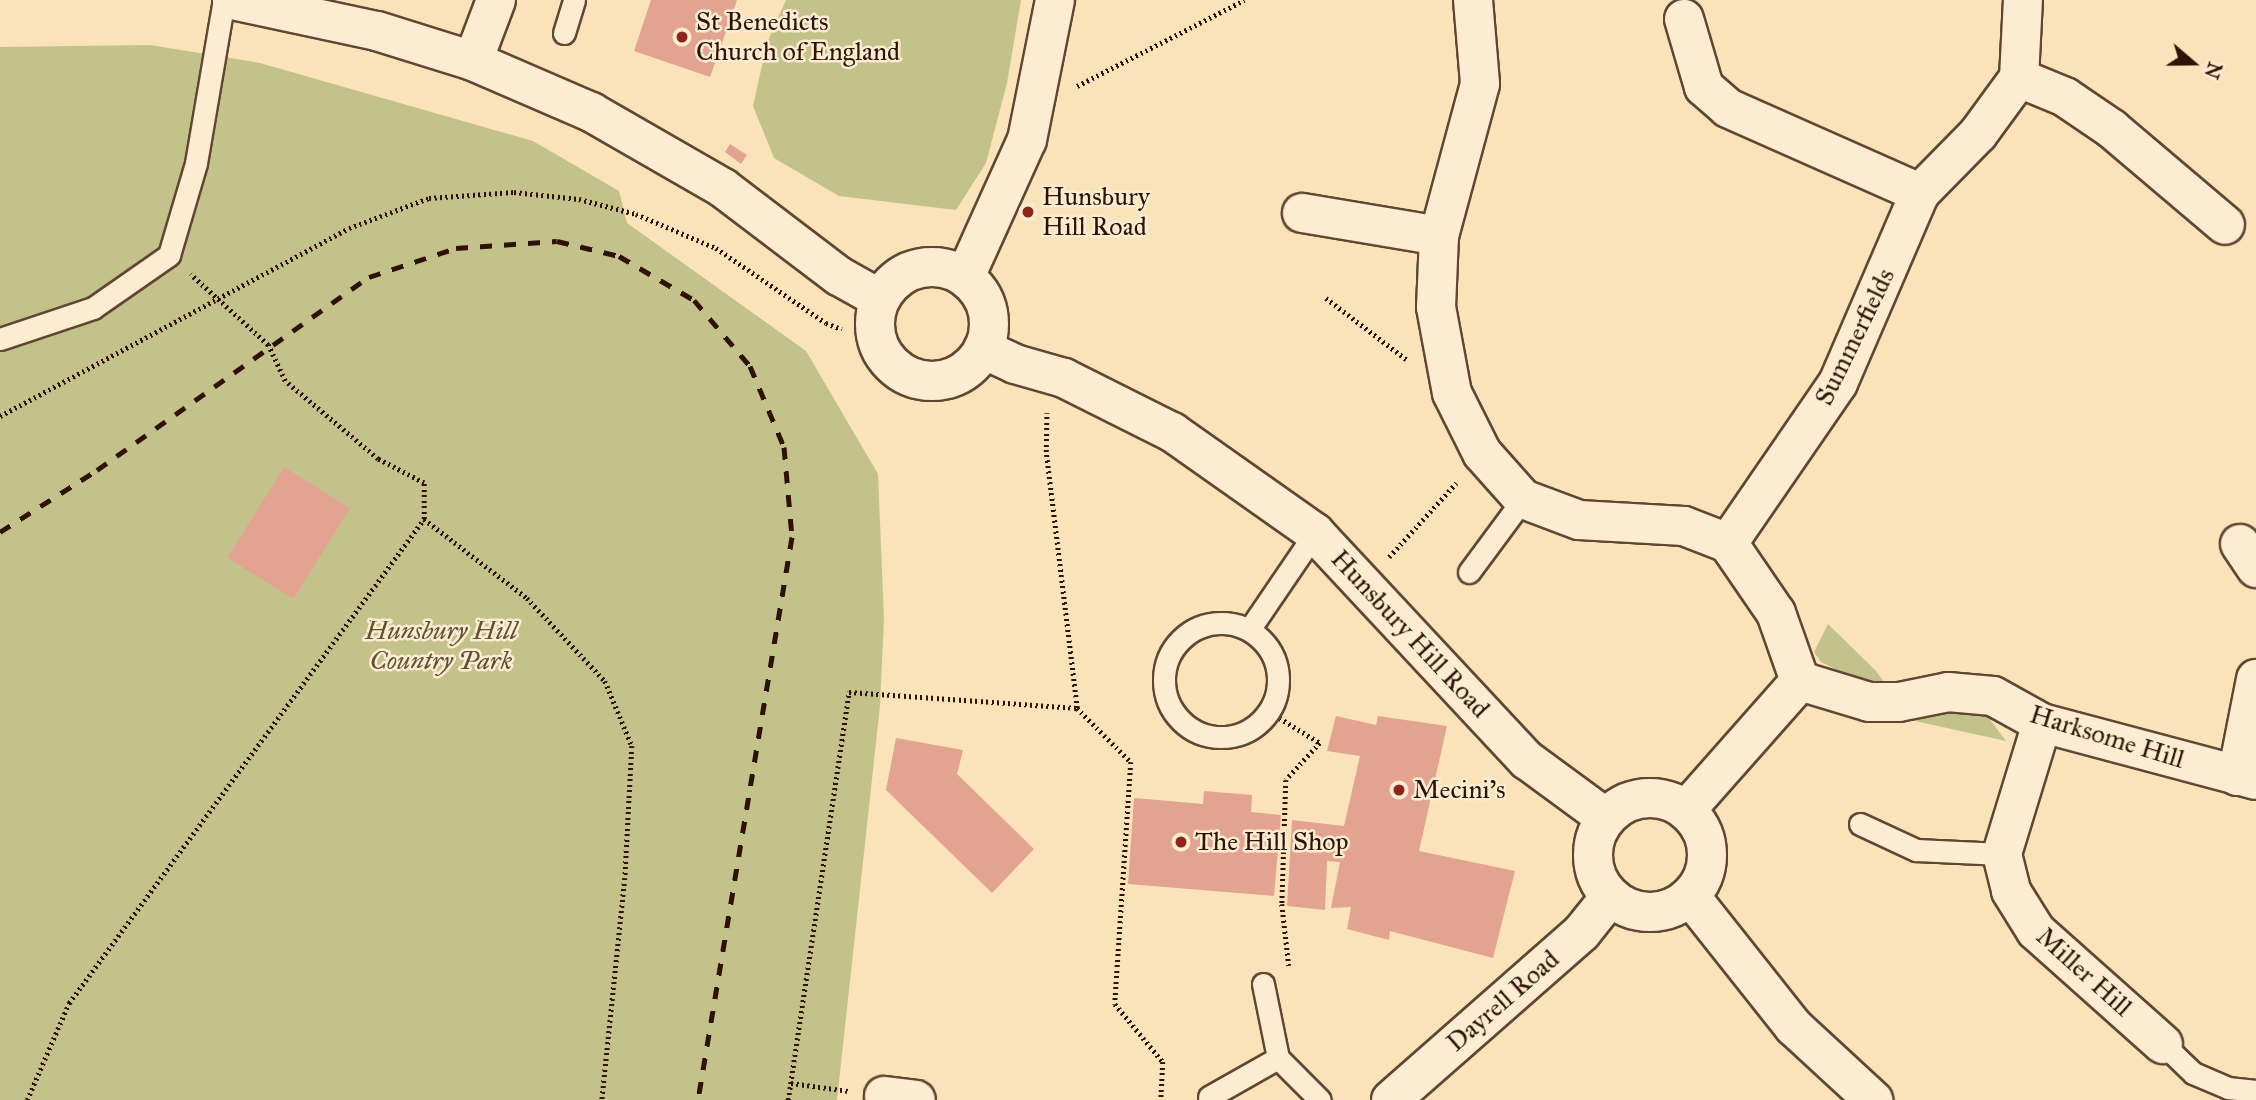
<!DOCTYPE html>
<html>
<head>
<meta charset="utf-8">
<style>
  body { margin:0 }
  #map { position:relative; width:2256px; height:1100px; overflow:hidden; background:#fae2b9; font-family:"IM FELL Great Primer",serif }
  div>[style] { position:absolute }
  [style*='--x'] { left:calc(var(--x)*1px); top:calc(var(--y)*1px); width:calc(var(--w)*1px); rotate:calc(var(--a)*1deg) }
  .green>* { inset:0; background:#c4c28b }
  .building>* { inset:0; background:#e2a491; transform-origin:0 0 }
  .path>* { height:4.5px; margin-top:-2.25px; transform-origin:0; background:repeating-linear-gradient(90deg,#2f1205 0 2px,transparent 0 5.5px) }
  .roads { filter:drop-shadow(2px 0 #624632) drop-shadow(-2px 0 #624632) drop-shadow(0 2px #624632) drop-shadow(0 -2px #624632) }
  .lane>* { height:21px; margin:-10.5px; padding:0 10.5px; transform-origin:10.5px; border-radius:10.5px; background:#fcecd2 }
  .lane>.ring { margin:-10.5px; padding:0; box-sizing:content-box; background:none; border:21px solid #fcecd2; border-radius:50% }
  .street>* { height:38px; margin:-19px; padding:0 19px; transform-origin:19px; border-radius:19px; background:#fcecd2 }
  .secondary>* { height:38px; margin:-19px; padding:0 19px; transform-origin:19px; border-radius:19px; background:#fcecd2 }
  .secondary>.ring { margin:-19px; padding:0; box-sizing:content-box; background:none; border:38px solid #fcecd2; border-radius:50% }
  .rail>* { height:5px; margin-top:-2.5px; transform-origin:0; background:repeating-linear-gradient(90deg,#2f1205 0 12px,transparent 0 24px) }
  .dots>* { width:19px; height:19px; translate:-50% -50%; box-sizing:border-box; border:4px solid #fcecd2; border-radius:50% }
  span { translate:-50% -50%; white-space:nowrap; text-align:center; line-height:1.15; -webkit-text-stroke:5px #fcecd2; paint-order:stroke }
  .poi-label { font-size:26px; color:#2f1205 }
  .left { translate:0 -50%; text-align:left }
  .street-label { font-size:26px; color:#2f1205 }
  .park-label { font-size:26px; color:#635034; font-style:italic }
  .north { position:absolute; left:2158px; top:28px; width:70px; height:70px; -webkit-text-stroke:5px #fcecd2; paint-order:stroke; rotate:110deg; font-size:19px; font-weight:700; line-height:28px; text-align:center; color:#2f1205 }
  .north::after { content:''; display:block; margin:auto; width:24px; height:32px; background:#2f1205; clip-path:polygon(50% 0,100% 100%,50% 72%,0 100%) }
</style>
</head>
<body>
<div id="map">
  <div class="green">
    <i style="clip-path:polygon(786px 0,1021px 0,1007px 83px,986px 163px,956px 210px,839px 196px,774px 158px,753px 106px,767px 43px)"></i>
    <i style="clip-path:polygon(150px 45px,260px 63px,533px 141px,619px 191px,627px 223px,806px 351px,878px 474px,884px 618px,880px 706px,837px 1100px,0 1100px,0 47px)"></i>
    <i style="clip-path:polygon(1828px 624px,1876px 671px,1886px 685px,1867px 685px,1821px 662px,1814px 652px)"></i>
    <i style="clip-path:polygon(1965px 712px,1988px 717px,2006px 741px,1915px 721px,1930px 713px)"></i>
  </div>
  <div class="building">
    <i style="clip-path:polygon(651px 0,737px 0,710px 77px,634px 51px)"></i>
    <i style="clip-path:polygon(730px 144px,747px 155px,741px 164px,725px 152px)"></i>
    <i style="left:284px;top:467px;width:78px;height:107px;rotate:32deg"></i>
    <i style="clip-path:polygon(1336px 716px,1376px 725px,1378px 716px,1447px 726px,1419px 851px,1515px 871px,1493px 958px,1390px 931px,1389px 940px,1347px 929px,1351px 907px,1331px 908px,1340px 862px,1327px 861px,1325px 910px,1287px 906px,1292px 820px,1344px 826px,1360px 756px,1327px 751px)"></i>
    <i style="clip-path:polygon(896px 738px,963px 750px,957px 774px,1034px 849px,992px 893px,886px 790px)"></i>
    <i style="clip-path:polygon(1204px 791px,1252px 795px,1251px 812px,1281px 815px,1274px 896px,1128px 884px,1134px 798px,1203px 804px)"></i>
  </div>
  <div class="path">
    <i style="--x:1077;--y:86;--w:188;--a:-27.2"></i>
    <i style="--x:1326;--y:298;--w:101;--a:37.3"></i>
    <i style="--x:0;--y:416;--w:396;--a:-28.3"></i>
    <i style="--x:349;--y:228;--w:85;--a:-20.6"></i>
    <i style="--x:429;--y:198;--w:85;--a:-4"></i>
    <i style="--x:514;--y:192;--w:65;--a:6.1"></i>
    <i style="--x:579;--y:199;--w:59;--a:14.7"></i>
    <i style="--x:636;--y:214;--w:87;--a:23"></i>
    <i style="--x:716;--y:248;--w:133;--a:34.3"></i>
    <i style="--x:826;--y:323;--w:17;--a:21"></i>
    <i style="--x:424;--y:519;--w:130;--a:37.5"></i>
    <i style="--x:527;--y:598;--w:114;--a:46.8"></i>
    <i style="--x:605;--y:681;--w:70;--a:67.4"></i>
    <i style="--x:632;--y:746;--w:132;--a:93"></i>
    <i style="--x:625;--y:878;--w:223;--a:95.9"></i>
    <i style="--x:1389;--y:557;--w:100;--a:-47.8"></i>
    <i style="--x:1077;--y:708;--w:76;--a:45"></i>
    <i style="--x:1131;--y:762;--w:243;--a:93.8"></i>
    <i style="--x:1115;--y:1004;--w:75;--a:50.4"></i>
    <i style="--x:1163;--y:1062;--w:38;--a:93"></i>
    <i style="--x:1270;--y:712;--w:59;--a:31.8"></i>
    <i style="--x:1320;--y:743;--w:50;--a:132.6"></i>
    <i style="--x:1286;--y:780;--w:124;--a:91.8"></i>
    <i style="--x:1282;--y:904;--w:62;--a:83.6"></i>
    <i style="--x:791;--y:1083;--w:59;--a:7.9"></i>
    <i style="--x:27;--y:1100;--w:106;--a:-66.6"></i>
    <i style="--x:69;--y:1003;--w:600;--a:-53.74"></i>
    <i style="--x:424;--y:519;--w:36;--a:-90"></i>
    <i style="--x:424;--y:483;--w:52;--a:-152.4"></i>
    <i style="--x:378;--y:459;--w:121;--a:-140"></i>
    <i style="--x:285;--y:381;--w:40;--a:-115"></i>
    <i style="--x:268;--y:345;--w:105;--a:-137.7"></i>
    <i style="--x:788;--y:1100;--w:413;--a:-81.5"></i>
    <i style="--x:849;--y:692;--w:229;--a:4"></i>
    <i style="--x:1077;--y:708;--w:258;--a:-96.9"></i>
    <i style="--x:1046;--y:452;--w:39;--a:-89"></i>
  </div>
  <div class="roads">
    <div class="lane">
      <i style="--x:564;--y:33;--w:34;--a:-73"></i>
      <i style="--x:0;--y:339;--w:98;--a:-18.4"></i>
      <i style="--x:93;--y:308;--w:93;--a:-34.9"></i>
      <i style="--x:169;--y:255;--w:96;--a:-73.6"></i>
      <i style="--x:196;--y:163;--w:165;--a:-80.3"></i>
      <i style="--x:1469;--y:572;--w:91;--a:-53.5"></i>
      <i class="ring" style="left:1164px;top:623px;width:93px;height:93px"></i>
      <i style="--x:1251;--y:627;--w:114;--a:-55.8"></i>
      <i style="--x:1860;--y:824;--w:62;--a:24.9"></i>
      <i style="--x:1916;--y:850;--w:86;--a:2.7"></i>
      <i style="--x:1263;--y:984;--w:76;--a:78.5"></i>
      <i style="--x:1278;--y:1058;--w:59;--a:45"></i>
      <i style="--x:2163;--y:1044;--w:42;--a:44"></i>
      <i style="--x:2193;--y:1073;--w:38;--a:23"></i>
      <i style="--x:2228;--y:1088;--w:28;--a:6"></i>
      <i style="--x:1209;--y:1097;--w:79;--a:-29.5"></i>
    </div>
    <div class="street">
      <i style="--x:1473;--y:0;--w:84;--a:85.2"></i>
      <i style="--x:1480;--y:84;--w:157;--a:105.1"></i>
      <i style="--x:1439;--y:236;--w:71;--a:92.4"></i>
      <i style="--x:1436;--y:307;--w:87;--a:79.5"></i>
      <i style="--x:1452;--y:393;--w:67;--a:63.4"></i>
      <i style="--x:1482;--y:453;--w:62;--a:48.3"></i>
      <i style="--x:1523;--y:499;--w:60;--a:20.6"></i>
      <i style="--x:1579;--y:520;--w:105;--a:3.3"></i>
      <i style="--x:1684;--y:526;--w:47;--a:21.1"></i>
      <i style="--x:1728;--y:543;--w:85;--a:55.6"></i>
      <i style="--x:1776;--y:613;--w:72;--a:70.6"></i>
      <i style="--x:1684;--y:19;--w:71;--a:73.6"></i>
      <i style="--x:1704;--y:87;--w:32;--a:41"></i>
      <i style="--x:1728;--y:108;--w:210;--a:23.9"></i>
      <i style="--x:473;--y:61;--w:65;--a:-69.3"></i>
      <i style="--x:2019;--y:78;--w:50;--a:22.4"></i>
      <i style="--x:2065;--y:97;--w:57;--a:34.2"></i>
      <i style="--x:2112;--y:129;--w:148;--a:40.3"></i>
      <i style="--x:1302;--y:213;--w:139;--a:9.5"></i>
      <i style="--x:1728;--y:543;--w:194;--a:-55.5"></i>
      <i style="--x:1838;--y:383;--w:207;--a:-66.7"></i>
      <i style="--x:1920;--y:193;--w:83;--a:-45.5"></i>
      <i style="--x:1978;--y:134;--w:69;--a:-53.8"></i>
      <i style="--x:2019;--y:78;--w:78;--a:-87.1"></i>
      <i style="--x:2240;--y:544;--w:29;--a:56"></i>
      <i style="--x:1800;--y:681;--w:72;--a:16.9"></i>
      <i style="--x:1869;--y:702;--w:30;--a:0"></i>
      <i style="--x:1899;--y:702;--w:50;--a:-11.5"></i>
      <i style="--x:1948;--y:692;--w:45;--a:5.1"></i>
      <i style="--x:1993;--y:696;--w:56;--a:28.9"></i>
      <i style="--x:2042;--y:723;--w:221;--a:14.9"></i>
      <i style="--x:2042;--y:723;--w:137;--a:107"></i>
      <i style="--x:2002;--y:854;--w:38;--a:76"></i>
      <i style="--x:2011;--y:891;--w:47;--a:58"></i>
      <i style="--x:2036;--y:931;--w:170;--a:41.7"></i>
      <i style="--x:2237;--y:776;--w:99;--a:-78.9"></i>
      <i style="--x:1686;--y:810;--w:172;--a:-48.5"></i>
      <i style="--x:884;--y:1096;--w:32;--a:7"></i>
      <i style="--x:1391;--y:1100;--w:254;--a:-41.3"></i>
      <i style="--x:1582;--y:932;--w:45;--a:-51.3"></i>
    </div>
    <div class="secondary">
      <i style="--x:232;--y:0;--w:148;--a:12.1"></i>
      <i style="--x:377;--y:31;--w:101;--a:17.4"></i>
      <i style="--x:473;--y:61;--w:129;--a:23.4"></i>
      <i style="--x:591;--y:112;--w:152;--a:29.9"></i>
      <i style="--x:723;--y:188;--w:146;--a:37.2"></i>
      <i style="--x:839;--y:276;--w:47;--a:29.3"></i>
      <i class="ring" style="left:875px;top:267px;width:76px;height:76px"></i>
      <i style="--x:965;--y:277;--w:150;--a:-65.7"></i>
      <i style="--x:1027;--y:140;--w:143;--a:-78.7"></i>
      <i style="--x:983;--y:349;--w:35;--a:25"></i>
      <i style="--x:1015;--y:364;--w:51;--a:15.9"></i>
      <i style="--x:1064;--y:378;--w:121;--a:26.6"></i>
      <i style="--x:1172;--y:432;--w:175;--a:35.2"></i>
      <i style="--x:1315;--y:533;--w:311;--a:47"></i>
      <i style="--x:1527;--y:760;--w:98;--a:36.3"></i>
      <i class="ring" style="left:1593px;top:798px;width:76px;height:76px"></i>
      <i style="--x:1690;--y:896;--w:167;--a:51.6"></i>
      <i style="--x:1794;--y:1027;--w:108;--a:42.7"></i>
    </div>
  </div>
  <div class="rail">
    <i style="--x:0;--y:532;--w:115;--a:-32.6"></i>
    <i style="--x:97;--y:470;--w:334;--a:-35.4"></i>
    <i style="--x:369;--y:277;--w:92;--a:-18.4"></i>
    <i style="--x:456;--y:248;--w:101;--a:-4"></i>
    <i style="--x:557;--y:241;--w:64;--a:13.6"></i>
    <i style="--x:619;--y:256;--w:87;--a:30.4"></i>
    <i style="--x:694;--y:300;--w:87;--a:49.7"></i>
    <i style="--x:750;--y:366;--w:88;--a:67.2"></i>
    <i style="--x:784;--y:447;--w:90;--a:84.9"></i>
    <i style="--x:792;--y:537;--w:571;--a:99.48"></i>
  </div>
  <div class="dots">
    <i style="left:682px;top:37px;background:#8f2418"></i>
    <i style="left:1028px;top:212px;background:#8f2418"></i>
    <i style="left:1399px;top:790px;background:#8f2418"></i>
    <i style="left:1181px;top:842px;background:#8f2418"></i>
  </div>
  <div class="poi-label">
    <span class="left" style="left:696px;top:37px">St Benedicts<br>Church of England</span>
    <span class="left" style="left:1042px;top:212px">Hunsbury<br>Hill Road</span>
    <span class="left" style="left:1413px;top:790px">Mecini's</span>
    <span class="left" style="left:1195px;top:842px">The Hill Shop</span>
  </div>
  <div class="street-label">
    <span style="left:1855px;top:337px;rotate:-64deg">Summerfields</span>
    <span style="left:1410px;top:634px;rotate:47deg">Hunsbury Hill Road</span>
    <span style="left:2107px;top:737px;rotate:17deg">Harksome Hill</span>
    <span style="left:2084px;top:972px;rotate:42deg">Miller Hill</span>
    <span style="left:1503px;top:1001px;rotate:-41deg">Dayrell Road</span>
  </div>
  <div class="park-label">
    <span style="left:441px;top:646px">Hunsbury Hill<br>Country Park</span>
  </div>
  <div class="north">N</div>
</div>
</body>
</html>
